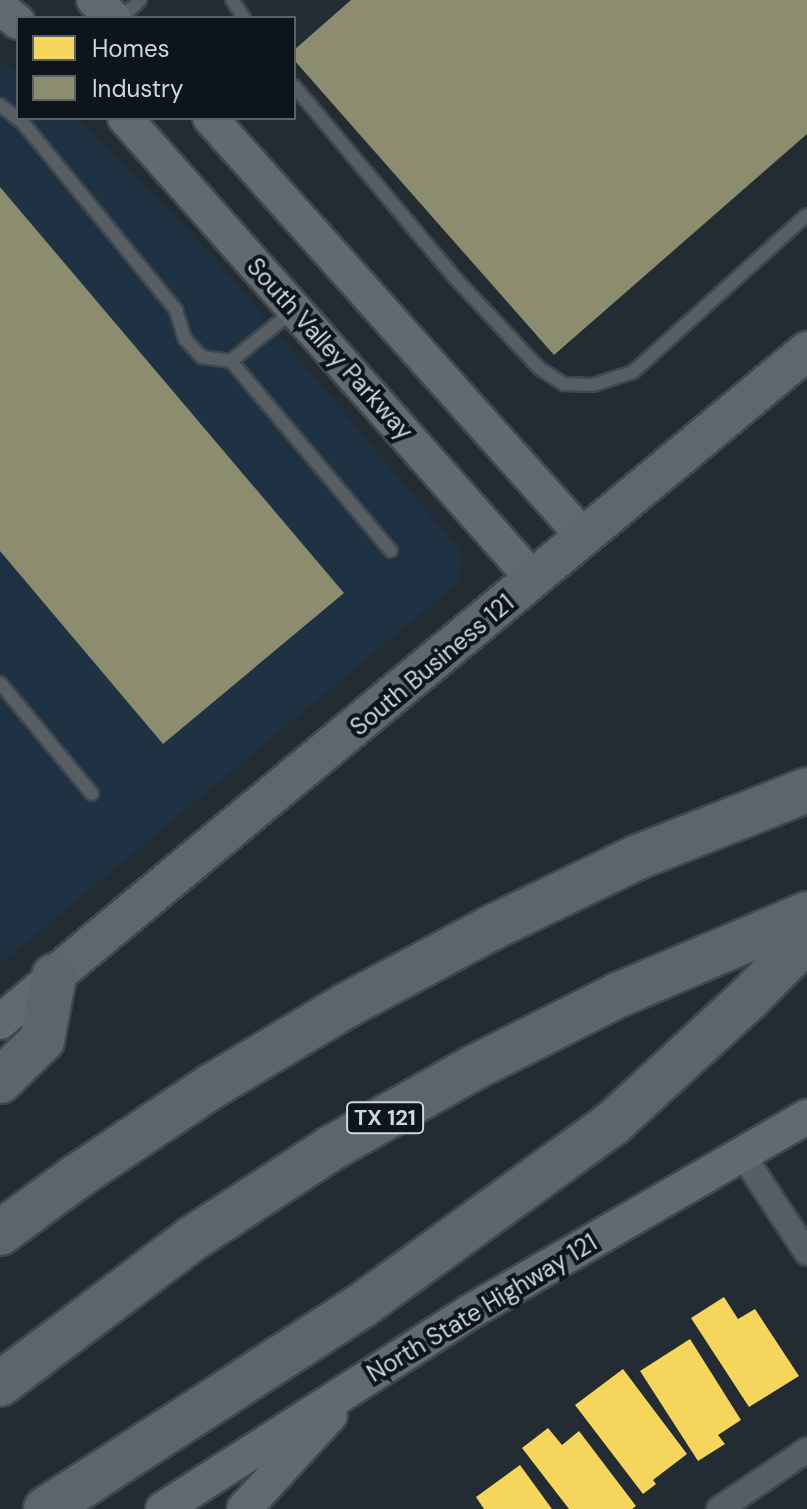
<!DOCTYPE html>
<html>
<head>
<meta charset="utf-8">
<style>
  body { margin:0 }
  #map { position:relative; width:807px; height:1509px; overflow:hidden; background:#232b33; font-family:"DM Sans",sans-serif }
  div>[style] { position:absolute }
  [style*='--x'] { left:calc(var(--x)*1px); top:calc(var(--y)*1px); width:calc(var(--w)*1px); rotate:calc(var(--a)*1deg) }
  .built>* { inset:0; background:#1e3243 }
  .homes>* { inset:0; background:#f6d55c }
  .industry>* { inset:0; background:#8c8c6e }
  .roads { filter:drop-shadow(2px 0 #40474d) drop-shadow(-2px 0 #40474d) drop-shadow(0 2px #40474d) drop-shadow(0 -2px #40474d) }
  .lane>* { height:12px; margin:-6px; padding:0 6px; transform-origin:6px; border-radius:6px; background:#575f65 }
  .street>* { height:24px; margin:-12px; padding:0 12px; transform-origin:12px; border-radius:12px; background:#575f65 }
  .secondary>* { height:34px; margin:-17px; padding:0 17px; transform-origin:17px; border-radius:17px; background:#616a71 }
  .primary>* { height:38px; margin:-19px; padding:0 19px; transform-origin:19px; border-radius:19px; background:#5e6770 }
  .highway>* { height:44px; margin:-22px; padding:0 22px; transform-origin:22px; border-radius:22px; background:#5a656e }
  span { translate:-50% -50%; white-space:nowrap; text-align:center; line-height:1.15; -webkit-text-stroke:8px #0d141a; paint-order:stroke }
  .shield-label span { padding:2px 6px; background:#0d141a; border:2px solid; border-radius:6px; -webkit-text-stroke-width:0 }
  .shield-label { font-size:22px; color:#cdd7e0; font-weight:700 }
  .street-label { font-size:24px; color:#cdd7e0 }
  .legend { position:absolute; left:16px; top:16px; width:280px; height:104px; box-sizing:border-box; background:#0d141a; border:2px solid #5a6269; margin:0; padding:10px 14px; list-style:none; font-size:24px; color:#cdd7e0 }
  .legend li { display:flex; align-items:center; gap:16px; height:40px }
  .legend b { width:40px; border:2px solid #5a6269 }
</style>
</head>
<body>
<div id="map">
  <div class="built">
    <i style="clip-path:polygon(0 60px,18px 74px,18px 118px,75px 118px,83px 124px,208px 250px,461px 552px,459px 582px,0 964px)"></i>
  </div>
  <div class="homes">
    <i style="clip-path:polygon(724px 1297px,738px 1319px,755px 1309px,799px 1376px,749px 1407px,691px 1318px)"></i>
    <i style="clip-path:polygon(690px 1339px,741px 1420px,718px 1435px,725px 1444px,698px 1461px,640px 1371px)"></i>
    <i style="clip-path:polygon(623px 1369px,687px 1454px,653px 1480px,656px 1484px,643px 1494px,575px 1405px)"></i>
    <i style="clip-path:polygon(548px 1428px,562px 1445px,579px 1431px,636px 1506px,632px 1509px,569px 1509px,522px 1448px)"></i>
    <i style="clip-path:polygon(520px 1465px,552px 1509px,484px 1509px,476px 1497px)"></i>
  </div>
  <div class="industry">
    <i style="clip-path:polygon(351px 0,807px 0,807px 134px,554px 355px,294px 60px,294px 50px)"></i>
    <i style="clip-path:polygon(0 187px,344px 593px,163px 744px,0 551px)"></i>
  </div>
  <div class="roads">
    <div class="lane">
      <i style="--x:232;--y:0;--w:22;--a:56"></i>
      <i style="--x:121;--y:18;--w:26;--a:-43"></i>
      <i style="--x:294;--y:86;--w:252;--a:50"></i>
      <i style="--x:456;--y:279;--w:122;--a:47"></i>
      <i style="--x:539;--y:368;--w:30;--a:33"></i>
      <i style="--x:564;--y:384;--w:29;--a:2"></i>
      <i style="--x:593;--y:385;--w:42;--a:-18"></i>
      <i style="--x:633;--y:372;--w:234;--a:-42.1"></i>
      <i style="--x:0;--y:105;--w:29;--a:38"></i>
      <i style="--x:23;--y:123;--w:242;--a:50.7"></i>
      <i style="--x:176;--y:310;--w:30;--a:73"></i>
      <i style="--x:185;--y:339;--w:25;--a:47"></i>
      <i style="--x:202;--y:357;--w:29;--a:8"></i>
      <i style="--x:231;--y:361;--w:81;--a:-39"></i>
      <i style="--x:231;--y:361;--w:248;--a:49.9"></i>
      <i style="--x:0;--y:683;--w:144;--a:50.3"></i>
    </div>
    <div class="street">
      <i style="--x:742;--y:1154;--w:118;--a:56.7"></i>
      <i style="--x:719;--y:1509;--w:106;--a:-33.8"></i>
    </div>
    <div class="secondary">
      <i style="--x:94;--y:0;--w:26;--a:43"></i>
      <i style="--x:0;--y:7;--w:23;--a:40"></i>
      <i style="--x:125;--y:118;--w:617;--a:48.48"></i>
      <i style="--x:210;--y:118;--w:563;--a:48.24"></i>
      <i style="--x:0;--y:1022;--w:71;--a:-40.4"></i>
      <i style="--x:163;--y:1509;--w:365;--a:-32.7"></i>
      <i style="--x:470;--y:1312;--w:389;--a:-30.1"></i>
      <i style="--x:244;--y:1509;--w:127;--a:-47.5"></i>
    </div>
    <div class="primary">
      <i style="--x:54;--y:976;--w:979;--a:-39.69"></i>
    </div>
    <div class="highway">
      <i style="--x:0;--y:1081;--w:59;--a:-44.3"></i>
      <i style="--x:42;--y:1040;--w:65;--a:-79.4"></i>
      <i style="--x:0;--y:1233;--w:94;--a:-36.4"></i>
      <i style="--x:76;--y:1177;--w:164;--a:-33.8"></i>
      <i style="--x:212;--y:1086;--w:157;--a:-31"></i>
      <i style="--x:347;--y:1005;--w:163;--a:-28.1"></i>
      <i style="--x:491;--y:928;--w:163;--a:-25.8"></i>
      <i style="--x:638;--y:857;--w:182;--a:-21.6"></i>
      <i style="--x:0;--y:1384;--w:242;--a:-37.1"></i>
      <i style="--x:193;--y:1238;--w:167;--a:-33"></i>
      <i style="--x:333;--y:1147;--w:161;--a:-29.4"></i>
      <i style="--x:473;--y:1068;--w:162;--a:-26.7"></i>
      <i style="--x:618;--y:995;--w:206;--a:-23.2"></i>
      <i style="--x:46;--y:1509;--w:375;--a:-32.8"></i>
      <i style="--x:361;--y:1306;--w:311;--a:-36"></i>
      <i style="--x:613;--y:1123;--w:185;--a:-42.6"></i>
      <i style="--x:749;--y:998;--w:83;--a:-45.5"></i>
    </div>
  </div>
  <div class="shield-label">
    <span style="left:385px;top:1118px">TX 121</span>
  </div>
  <div class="street-label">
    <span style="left:330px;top:349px;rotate:48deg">South Valley Parkway</span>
    <span style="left:432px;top:665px;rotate:-40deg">South Business 121</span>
    <span style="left:482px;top:1308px;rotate:-31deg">North State Highway 121</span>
  </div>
  <ul class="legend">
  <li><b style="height:22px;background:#f6d55c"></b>Homes</li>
  <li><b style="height:22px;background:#8c8c6e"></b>Industry</li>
  </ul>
</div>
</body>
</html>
